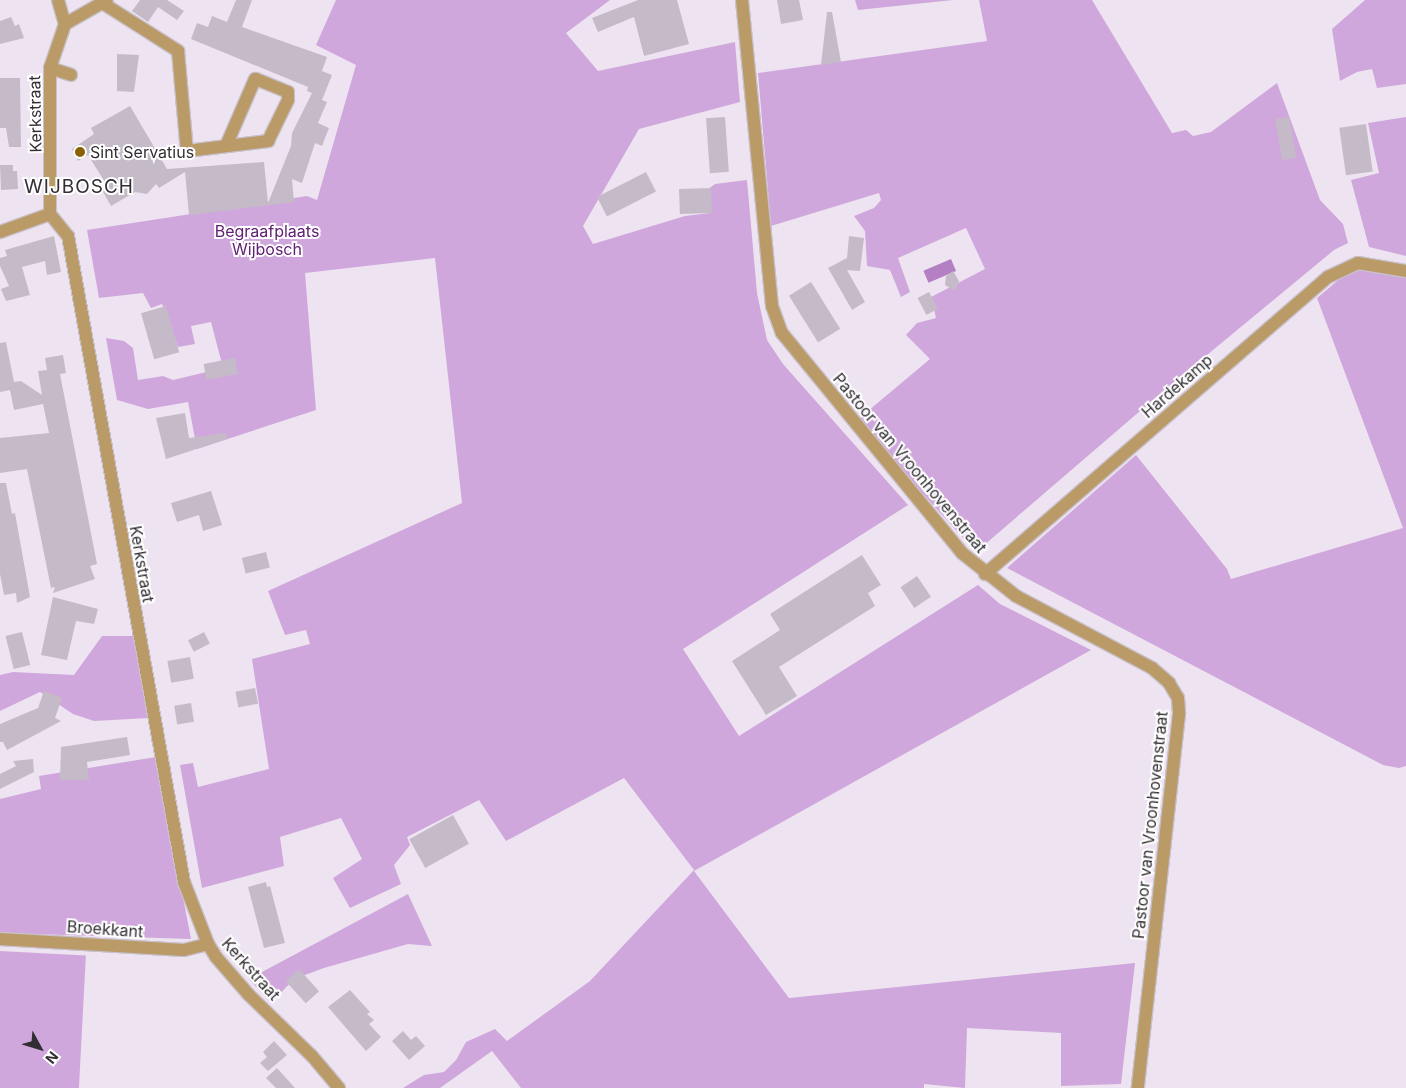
<!DOCTYPE html>
<html>
<head>
<meta charset="utf-8">
<style>
  body { margin:0 }
  #map { position:relative; width:1406px; height:1088px; overflow:hidden; background:#eee4f1; font-family:Inter,sans-serif }
  div>[style] { position:absolute }
  [style*='--x'] { left:calc(var(--x)*1px); top:calc(var(--y)*1px); width:calc(var(--w)*1px); rotate:calc(var(--a)*1deg) }
  .green>* { inset:0; background:#d0a7dc; transform-origin:0 0 }
  .water>* { inset:0; background:#b480c3; transform-origin:0 0 }
  .building>* { inset:0; background:#c5bbc8; transform-origin:0 0 }
  .roads { filter:drop-shadow(1px 0 #c8c0cb) drop-shadow(-1px 0 #c8c0cb) drop-shadow(0 1px #c8c0cb) drop-shadow(0 -1px #c8c0cb) }
  .minor>* { height:12px; margin:-6px; padding:0 6px; transform-origin:6px; border-radius:6px; background:#ba9a67 }
  .dots>* { width:14px; height:14px; translate:-50% -50%; box-sizing:border-box; border:2px solid #fff; border-radius:50% }
  span { translate:-50% -50%; white-space:nowrap; text-align:center; line-height:1.15; -webkit-text-stroke:4px #fff; paint-order:stroke }
  .street-label { font-size:16px; color:#322e33 }
  .poi-label { font-size:16px; color:#322e33 }
  .left { translate:0 -50%; text-align:left }
  .park-label { font-size:16px; color:#612072 }
  .quarter-label { font-size:19px; color:#322e33; letter-spacing:1px }
  .north { position:absolute; left:15px; top:1023px; width:50px; height:50px; -webkit-text-stroke:4px #fff; paint-order:stroke; rotate:129deg; font-size:14px; font-weight:700; line-height:20px; text-align:center; color:#322e33 }
  .north::after { content:''; display:block; margin:auto; width:18px; height:22px; background:#322e33; clip-path:polygon(50% 0,100% 100%,50% 72%,0 100%) }
</style>
</head>
<body>
<div id="map">
  <div class="green">
    <i style="clip-path:polygon(336px 0,610px 0,566px 33px,598px 71px,735px 42px,740px 102px,639px 129px,583px 226px,593px 244px,685px 216px,710px 213px,708px 189px,715px 184px,747px 180px,757px 293px,767px 340px,783px 364px,908px 505px,683px 649px,739px 736px,978px 585px,1000px 604px,1091px 650px,694px 871px,789px 998px,1135px 963px,1121px 1084px,1061px 1086px,1061px 1033px,967px 1028px,965px 1088px,924px 1084px,924px 1088px,521px 1088px,492px 1051px,440px 1088px,403px 1088px,424px 1075px,444px 1072px,456px 1060px,466px 1042px,495px 1029px,507px 1041px,590px 981px,694px 870px,624px 778px,506px 841px,479px 800px,407px 837px,410px 845px,394px 865px,401px 884px,350px 908px,333px 878px,362px 859px,341px 818px,280px 837px,284px 866px,202px 888px,180px 765px,193px 763px,198px 787px,269px 769px,252px 659px,310px 644px,306px 630px,285px 635px,268px 591px,462px 503px,435px 258px,305px 273px,316px 410px,197px 449px,188px 402px,148px 409px,117px 400px,106px 338px,124px 341px,133px 348px,138px 380px,163px 376px,173px 380px,223px 368px,211px 322px,191px 326px,195px 344px,178px 347px,162px 304px,151px 308px,143px 293px,99px 298px,87px 230px,307px 196px,317px 200px,356px 65px,316px 45px)"></i>
    <i style="clip-path:polygon(855px 0,953px 0,858px 10px)"></i>
    <i style="clip-path:polygon(979px 0,1092px 0,1172px 133px,1186px 130px,1193px 136px,1211px 132px,1277px 83px,1320px 200px,1343px 224px,1348px 243px,1334px 250px,1161px 393px,976px 552px,856px 421px,930px 359px,906px 335px,917px 323px,936px 318px,931px 297px,985px 269px,966px 228px,898px 258px,910px 292px,901px 297px,890px 270px,867px 266px,865px 231px,854px 216px,874px 208px,881px 200px,879px 193px,771px 226px,758px 73px,987px 41px)"></i>
    <i style="clip-path:polygon(1365px 0,1406px 0,1406px 84px,1377px 88px,1372px 69px,1357px 72px,1340px 81px,1332px 29px)"></i>
    <i style="clip-path:polygon(1406px 117px,1406px 256px,1369px 247px,1351px 180px,1379px 173px,1368px 123px)"></i>
    <i style="clip-path:polygon(1355px 266px,1406px 277px,1406px 766px,1399px 768px,1383px 765px,1007px 568px,1136px 455px,1227px 569px,1231px 579px,1403px 528px,1317px 298px)"></i>
    <i style="clip-path:polygon(102px 636px,135px 636px,149px 718px,94px 721px,73px 714px,40px 692px,0 711px,0 675px,13px 672px,74px 675px)"></i>
    <i style="clip-path:polygon(156px 757px,191px 939px,0 933px,0 799px,41px 789px,39px 776px)"></i>
    <i style="clip-path:polygon(408px 894px,432px 946px,408px 944px,324px 968px,294px 979px,271px 1003px,249px 979px)"></i>
    <i style="left:0;top:951px;width:86px;height:137px;rotate:3deg"></i>
  </div>
  <div class="water">
    <i style="left:951px;top:259px;width:13px;height:30px;rotate:67deg"></i>
  </div>
  <div class="building">
    <i style="clip-path:polygon(140px 0,167px 0,184px 11px,177px 20px,158px 7px,148px 22px,132px 11px)"></i>
    <i style="clip-path:polygon(236px 0,252px 0,242px 27px,327px 57px,322px 71px,332px 75px,322px 100px,327px 102px,318px 123px,329px 128px,322px 146px,315px 143px,302px 183px,292px 179px,294px 202px,189px 215px,185px 172px,159px 188px,156px 184px,147px 194px,135px 192px,111px 206px,102px 190px,108px 187px,88px 155px,78px 161px,72px 149px,94px 134px,91px 128px,130px 106px,167px 169px,264px 162px,268px 203px,291px 146px,292px 133px,312px 93px,307px 91px,308px 87px,191px 39px,197px 23px,208px 27px,212px 16px,227px 22px)"></i>
    <i style="clip-path:polygon(638px 0,677px 0,689px 44px,644px 56px,634px 17px,598px 32px,592px 18px)"></i>
    <i style="clip-path:polygon(777px 0,799px 0,803px 20px,781px 24px)"></i>
    <i style="clip-path:polygon(827px 12px,832px 12px,841px 62px,821px 65px)"></i>
    <i style="clip-path:polygon(11px 17px,15px 26px,19px 24px,24px 38px,0 44px,0 21px)"></i>
    <i style="clip-path:polygon(117px 54px,139px 55px,134px 92px,117px 91px)"></i>
    <i style="clip-path:polygon(0 78px,20px 78px,21px 147px,9px 147px,6px 128px,0 128px)"></i>
    <i style="left:725px;top:117px;width:55px;height:19px;rotate:86deg"></i>
    <i style="left:1289px;top:117px;width:41px;height:14px;rotate:80deg"></i>
    <i style="left:1366px;top:124px;width:48px;height:27px;rotate:82deg"></i>
    <i style="clip-path:polygon(0 165px,13px 165px,13px 171px,17px 171px,18px 189px,1px 190px)"></i>
    <i style="left:646px;top:172px;width:22px;height:55px;rotate:63deg"></i>
    <i style="left:711px;top:188px;width:25px;height:32px;rotate:88deg"></i>
    <i style="clip-path:polygon(54px 236px,61px 272px,47px 275px,45px 261px,22px 267px,30px 295px,6px 301px,1px 289px,9px 286px,0 266px,0 258px,7px 256px,5px 250px)"></i>
    <i style="clip-path:polygon(849px 236px,864px 238px,860px 271px,847px 270px,865px 302px,852px 310px,828px 268px,847px 258px)"></i>
    <i style="clip-path:polygon(953px 271px,959px 281px,955px 291px,945px 285px,946px 276px)"></i>
    <i style="left:811px;top:282px;width:55px;height:26px;rotate:58deg"></i>
    <i style="left:929px;top:292px;width:19px;height:13px;rotate:62deg"></i>
    <i style="left:166px;top:306px;width:48px;height:26px;rotate:74deg"></i>
    <i style="clip-path:polygon(6px 342px,14px 382px,21px 381px,42px 395px,38px 371px,47px 370px,45px 358px,63px 355px,66px 373px,60px 374px,97px 564px,90px 566px,95px 579px,53px 593px,55px 587px,51px 588px,27px 469px,0 473px,0 438px,49px 433px,43px 404px,14px 410px,10px 390px,0 392px,0 343px)"></i>
    <i style="left:235px;top:358px;width:16px;height:32px;rotate:79deg"></i>
    <i style="clip-path:polygon(185px 413px,189px 438px,226px 433px,227px 439px,166px 459px,156px 418px)"></i>
    <i style="clip-path:polygon(0 483px,6px 483px,12px 514px,15px 513px,30px 597px,17px 603px,16px 593px,4px 595px,0 574px)"></i>
    <i style="clip-path:polygon(211px 491px,222px 525px,203px 531px,199px 515px,177px 522px,171px 503px)"></i>
    <i style="left:266px;top:552px;width:16px;height:25px;rotate:76deg"></i>
    <i style="clip-path:polygon(862px 555px,881px 585px,868px 593px,875px 606px,779px 667px,797px 696px,766px 715px,732px 661px,780px 630px,770px 614px)"></i>
    <i style="left:917px;top:576px;width:25px;height:20px;rotate:56deg"></i>
    <i style="clip-path:polygon(53px 597px,98px 609px,94px 624px,76px 621px,67px 660px,41px 655px)"></i>
    <i style="left:22px;top:632px;width:34px;height:17px;rotate:76deg"></i>
    <i style="left:204px;top:632px;width:13px;height:18px;rotate:63deg"></i>
    <i style="left:190px;top:657px;width:22px;height:23px;rotate:80deg"></i>
    <i style="left:255px;top:688px;width:16px;height:20px;rotate:79deg"></i>
    <i style="clip-path:polygon(44px 691px,62px 698px,55px 718px,61px 721px,7px 750px,3px 742px,0 742px,0 724px,38px 708px)"></i>
    <i style="left:191px;top:703px;width:19px;height:17px;rotate:81deg"></i>
    <i style="clip-path:polygon(127px 737px,130px 755px,87px 762px,89px 780px,60px 780px,61px 747px)"></i>
    <i style="clip-path:polygon(33px 759px,34px 772px,0 789px,0 774px,16px 766px,13px 761px)"></i>
    <i style="left:453px;top:815px;width:33px;height:50px;rotate:61deg"></i>
    <i style="clip-path:polygon(266px 882px,267px 887px,270px 886px,285px 943px,264px 948px,248px 887px)"></i>
    <i style="left:299px;top:969px;width:30px;height:18px;rotate:48deg"></i>
    <i style="clip-path:polygon(350px 990px,370px 1012px,367px 1014px,374px 1020px,369px 1024px,381px 1037px,366px 1051px,328px 1007px)"></i>
    <i style="clip-path:polygon(403px 1031px,411px 1040px,416px 1036px,425px 1046px,409px 1060px,392px 1041px)"></i>
    <i style="clip-path:polygon(274px 1041px,287px 1055px,268px 1071px,260px 1063px,267px 1057px,263px 1052px)"></i>
    <i style="clip-path:polygon(277px 1068px,295px 1088px,276px 1088px,266px 1078px)"></i>
  </div>
  <div class="roads">
    <div class="minor">
      <i style="--x:58;--y:0;--w:25;--a:74"></i>
      <i style="--x:65;--y:24;--w:46;--a:108.8"></i>
      <i style="--x:50;--y:68;--w:146;--a:90"></i>
      <i style="--x:50;--y:214;--w:28;--a:51"></i>
      <i style="--x:68;--y:236;--w:656;--a:79.82"></i>
      <i style="--x:184;--y:882;--w:66;--a:68.8"></i>
      <i style="--x:208;--y:944;--w:15;--a:58"></i>
      <i style="--x:216;--y:957;--w:49;--a:49.1"></i>
      <i style="--x:248;--y:994;--w:89;--a:44.1"></i>
      <i style="--x:312;--y:1056;--w:42;--a:49.8"></i>
      <i style="--x:742;--y:0;--w:307;--a:84.4"></i>
      <i style="--x:772;--y:306;--w:29;--a:70"></i>
      <i style="--x:782;--y:333;--w:284;--a:50.7"></i>
      <i style="--x:962;--y:553;--w:69;--a:38.5"></i>
      <i style="--x:1016;--y:596;--w:154;--a:27.9"></i>
      <i style="--x:1152;--y:668;--w:23;--a:41"></i>
      <i style="--x:1169;--y:683;--w:17;--a:59"></i>
      <i style="--x:1178;--y:698;--w:16;--a:86"></i>
      <i style="--x:1179;--y:714;--w:376;--a:96.3"></i>
      <i style="--x:104;--y:4;--w:88;--a:32.4"></i>
      <i style="--x:178;--y:51;--w:100;--a:84.9"></i>
      <i style="--x:187;--y:151;--w:82;--a:-7"></i>
      <i style="--x:268;--y:141;--w:46;--a:-64"></i>
      <i style="--x:288;--y:100;--w:8;--a:-90"></i>
      <i style="--x:288;--y:92;--w:35;--a:-158"></i>
      <i style="--x:255;--y:79;--w:73;--a:113.4"></i>
      <i style="--x:65;--y:24;--w:48;--a:-29.7"></i>
      <i style="--x:50;--y:68;--w:22;--a:18"></i>
      <i style="--x:0;--y:232;--w:53;--a:-19.8"></i>
      <i style="--x:985;--y:574;--w:454;--a:-40.9"></i>
      <i style="--x:1328;--y:277;--w:33;--a:-25"></i>
      <i style="--x:1358;--y:263;--w:49;--a:9.5"></i>
      <i style="--x:0;--y:939;--w:184;--a:3.4"></i>
      <i style="--x:184;--y:950;--w:25;--a:-14"></i>
    </div>
  </div>
  <div class="dots">
    <i style="left:80px;top:152px;background:#8a6001"></i>
  </div>
  <div class="street-label">
    <span style="left:35px;top:114px;rotate:-91deg">Kerkstraat</span>
    <span style="left:1177px;top:386px;rotate:-41deg">Hardekamp</span>
    <span style="left:910px;top:463px;rotate:50deg">Pastoor van Vroonhovenstraat</span>
    <span style="left:142px;top:564px;rotate:80deg">Kerkstraat</span>
    <span style="left:1150px;top:825px;rotate:-84deg">Pastoor van Vroonhovenstraat</span>
    <span style="left:105px;top:929px;rotate:4deg">Broekkant</span>
    <span style="left:251px;top:969px;rotate:48deg">Kerkstraat</span>
  </div>
  <div class="poi-label">
    <span class="left" style="left:90px;top:152px">Sint Servatius</span>
  </div>
  <div class="park-label">
    <span style="left:267px;top:240px">Begraafplaats<br>Wijbosch</span>
  </div>
  <div class="quarter-label">
    <span style="left:79px;top:187px">WIJBOSCH</span>
  </div>
  <div class="north">N</div>
</div>
</body>
</html>
